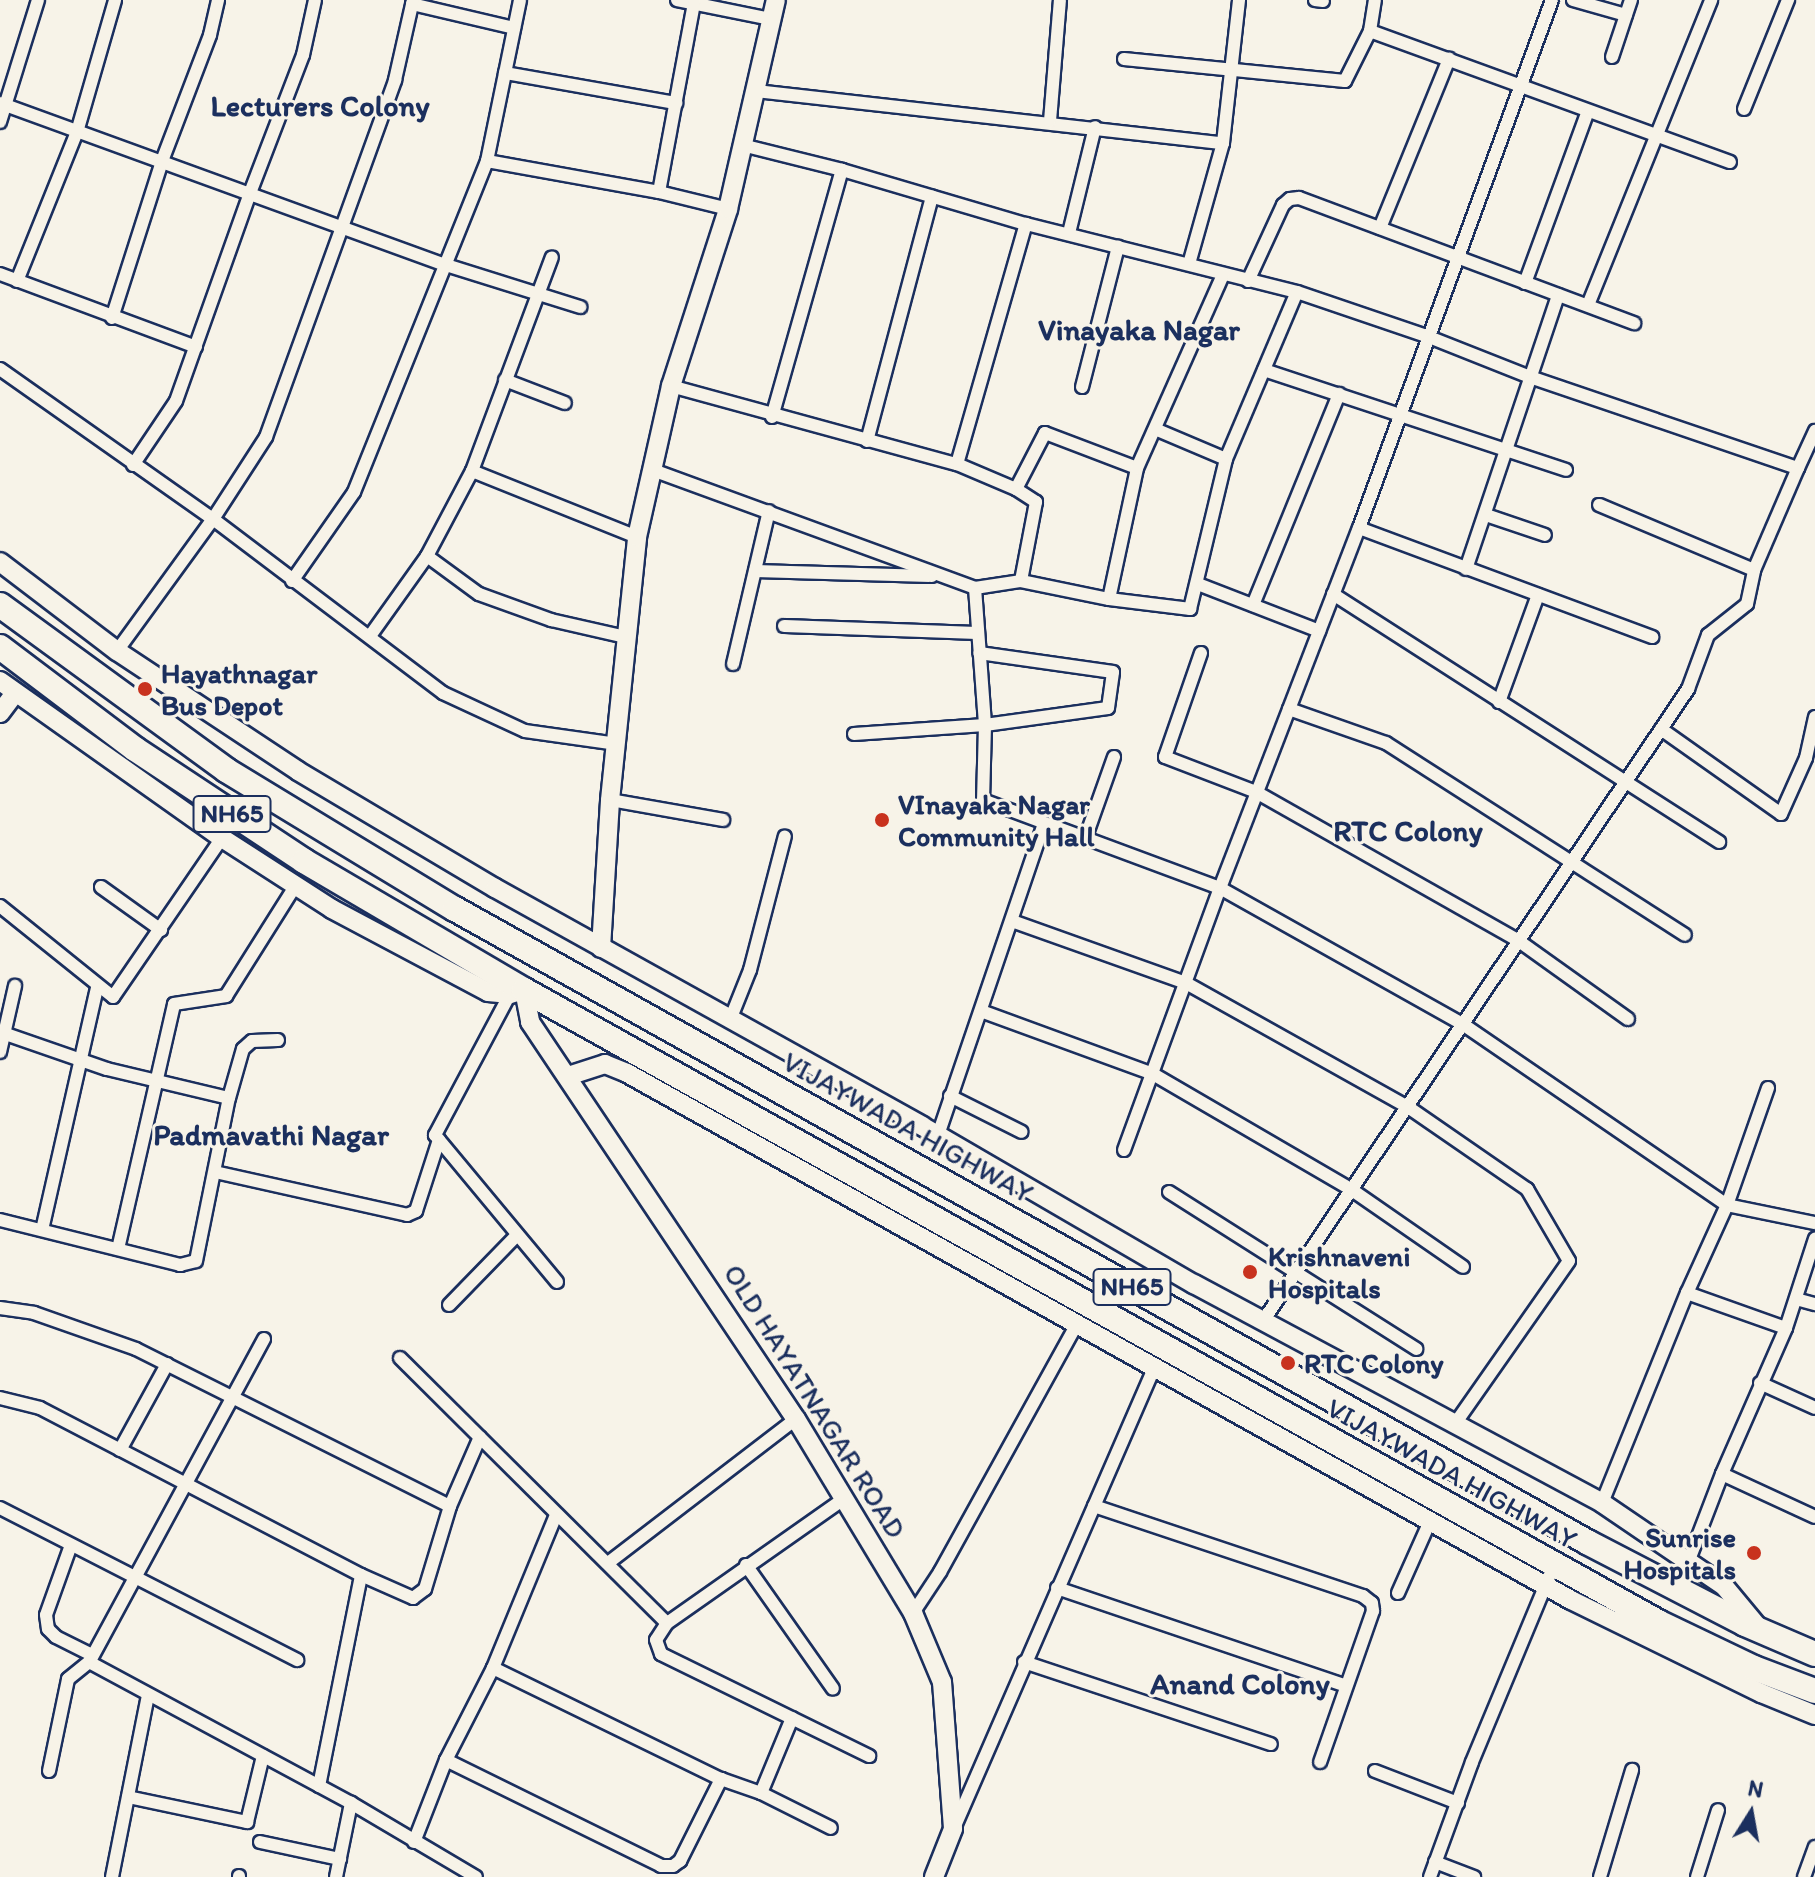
<!DOCTYPE html>
<html>
<head>
<meta charset="utf-8">
<style>
  body { margin:0 }
  #map { position:relative; width:1815px; height:1877px; overflow:hidden; background:#f7f3e8; font-family:Itim,sans-serif }
  div>[style] { position:absolute }
  [style*='--x'] { left:calc(var(--x)*1px); top:calc(var(--y)*1px); width:calc(var(--w)*1px); rotate:calc(var(--a)*1deg) }
  .roads { filter:drop-shadow(2px 0 #1b2f5e) drop-shadow(-2px 0 #1b2f5e) drop-shadow(0 2px #1b2f5e) drop-shadow(0 -2px #1b2f5e) }
  .street>* { height:12px; margin:-6px; padding:0 6px; transform-origin:6px; border-radius:6px; background:#f7f3e8 }
  .secondary>* { height:18px; margin:-9px; padding:0 9px; transform-origin:9px; border-radius:9px; background:#f7f3e8 }
  .highway>* { height:24px; margin:-12px; padding:0 12px; transform-origin:12px; border-radius:12px; background:#f7f3e8 }
  .dots>* { width:22px; height:22px; translate:-50% -50%; box-sizing:border-box; border:4px solid #f7f3e8; border-radius:50% }
  span { translate:-50% -50%; white-space:nowrap; text-align:center; line-height:1.15; -webkit-text-stroke:6px #f7f3e8; paint-order:stroke }
  .shield-label span { padding:2px 6px; background:#f7f3e8; border:2px solid; border-radius:6px; -webkit-text-stroke-width:0 }
  .shield-label { font-size:26px; color:#1b2f5e; font-weight:700 }
  .poi-label { font-size:28px; color:#1b2f5e; font-weight:700 }
  .left { translate:0 -50%; text-align:left }
  .right { translate:-100% -50%; text-align:right }
  .street-label { font-size:28px; color:#1b2f5e }
  .neighbourhood-label { font-size:30px; color:#1b2f5e; font-weight:700 }
  .north { position:absolute; left:1711px; top:1773px; width:80px; height:80px; -webkit-text-stroke:6px #f7f3e8; paint-order:stroke; rotate:11deg; font-size:22px; font-weight:700; line-height:32px; text-align:center; color:#1b2f5e }
  .north::after { content:''; display:block; margin:auto; width:28px; height:36px; background:#1b2f5e; clip-path:polygon(50% 0,100% 100%,50% 72%,0 100%) }
</style>
</head>
<body>
<div id="map">
  <div class="roads">
    <div class="street">
      <i style="--x:677;--y:0;--w:95;--a:11.5"></i>
      <i style="--x:1315;--y:0;--w:8;--a:7"></i>
      <i style="--x:1573;--y:0;--w:55;--a:15.8"></i>
      <i style="--x:412;--y:4;--w:105;--a:13.2"></i>
      <i style="--x:1370;--y:31;--w:383;--a:20"></i>
      <i style="--x:1612;--y:57;--w:60;--a:-71.6"></i>
      <i style="--x:1124;--y:59;--w:222;--a:5.7"></i>
      <i style="--x:1345;--y:81;--w:56;--a:-63.4"></i>
      <i style="--x:1370;--y:31;--w:31;--a:-81"></i>
      <i style="--x:505;--y:73;--w:174;--a:10"></i>
      <i style="--x:756;--y:91;--w:470;--a:6.4"></i>
      <i style="--x:0;--y:103;--w:471;--a:20"></i>
      <i style="--x:443;--y:264;--w:144;--a:17.4"></i>
      <i style="--x:1744;--y:109;--w:118;--a:-68"></i>
      <i style="--x:1050;--y:121;--w:121;--a:-85.3"></i>
      <i style="--x:0;--y:122;--w:128;--a:-72.7"></i>
      <i style="--x:742;--y:145;--w:103;--a:14"></i>
      <i style="--x:842;--y:170;--w:192;--a:16.4"></i>
      <i style="--x:1026;--y:224;--w:279;--a:14.1"></i>
      <i style="--x:1297;--y:292;--w:139;--a:18.8"></i>
      <i style="--x:1429;--y:337;--w:109;--a:21.6"></i>
      <i style="--x:1530;--y:377;--w:283;--a:18.8"></i>
      <i style="--x:1798;--y:468;--w:41;--a:-65.3"></i>
      <i style="--x:487;--y:161;--w:175;--a:10.2"></i>
      <i style="--x:659;--y:192;--w:71;--a:13.8"></i>
      <i style="--x:659;--y:192;--w:192;--a:-79.5"></i>
      <i style="--x:1380;--y:228;--w:183;--a:-67.8"></i>
      <i style="--x:1069;--y:233;--w:109;--a:-76.2"></i>
      <i style="--x:1189;--y:264;--w:126;--a:-74.3"></i>
      <i style="--x:1223;--y:143;--w:144;--a:-83.6"></i>
      <i style="--x:0;--y:274;--w:209;--a:20.4"></i>
      <i style="--x:17;--y:281;--w:161;--a:-68.1"></i>
      <i style="--x:77;--y:132;--w:137;--a:-73.9"></i>
      <i style="--x:1248;--y:281;--w:84;--a:-65.3"></i>
      <i style="--x:1283;--y:205;--w:9;--a:-41"></i>
      <i style="--x:1290;--y:199;--w:9;--a:-6"></i>
      <i style="--x:1299;--y:198;--w:358;--a:20.5"></i>
      <i style="--x:1525;--y:283;--w:183;--a:-69.9"></i>
      <i style="--x:1588;--y:305;--w:329;--a:-68"></i>
      <i style="--x:112;--y:318;--w:165;--a:-72.3"></i>
      <i style="--x:162;--y:161;--w:135;--a:-69.1"></i>
      <i style="--x:210;--y:35;--w:36;--a:-77"></i>
      <i style="--x:0;--y:369;--w:261;--a:35.2"></i>
      <i style="--x:213;--y:519;--w:288;--a:37.1"></i>
      <i style="--x:443;--y:693;--w:90;--a:24.9"></i>
      <i style="--x:525;--y:731;--w:93;--a:8"></i>
      <i style="--x:1264;--y:370;--w:318;--a:18.3"></i>
      <i style="--x:505;--y:380;--w:64;--a:21"></i>
      <i style="--x:671;--y:386;--w:296;--a:15.3"></i>
      <i style="--x:957;--y:464;--w:64;--a:23"></i>
      <i style="--x:1016;--y:489;--w:24;--a:33"></i>
      <i style="--x:1036;--y:502;--w:80;--a:100.8"></i>
      <i style="--x:1082;--y:387;--w:145;--a:-75.6"></i>
      <i style="--x:772;--y:417;--w:257;--a:-74.2"></i>
      <i style="--x:1155;--y:429;--w:77;--a:22.9"></i>
      <i style="--x:867;--y:441;--w:253;--a:-75.1"></i>
      <i style="--x:957;--y:464;--w:250;--a:-74"></i>
      <i style="--x:133;--y:465;--w:77;--a:-56.1"></i>
      <i style="--x:176;--y:401;--w:221;--a:-70.4"></i>
      <i style="--x:250;--y:193;--w:148;--a:-69"></i>
      <i style="--x:303;--y:55;--w:56;--a:-77.7"></i>
      <i style="--x:650;--y:469;--w:346;--a:20.1"></i>
      <i style="--x:975;--y:588;--w:47;--a:-8.7"></i>
      <i style="--x:1021;--y:581;--w:90;--a:11.6"></i>
      <i style="--x:1109;--y:599;--w:82;--a:7"></i>
      <i style="--x:1190;--y:609;--w:154;--a:-76.5"></i>
      <i style="--x:1226;--y:459;--w:181;--a:-67"></i>
      <i style="--x:472;--y:471;--w:178;--a:21.8"></i>
      <i style="--x:1016;--y:489;--w:63;--a:-62.6"></i>
      <i style="--x:1045;--y:433;--w:98;--a:20.8"></i>
      <i style="--x:1486;--y:515;--w:62;--a:18.7"></i>
      <i style="--x:1359;--y:528;--w:313;--a:20.4"></i>
      <i style="--x:427;--y:556;--w:64;--a:36.2"></i>
      <i style="--x:479;--y:594;--w:77;--a:19.9"></i>
      <i style="--x:551;--y:620;--w:76;--a:12.9"></i>
      <i style="--x:1466;--y:569;--w:289;--a:-71.4"></i>
      <i style="--x:1754;--y:570;--w:111;--a:-66.7"></i>
      <i style="--x:755;--y:571;--w:177;--a:1.6"></i>
      <i style="--x:292;--y:581;--w:108;--a:-55.1"></i>
      <i style="--x:354;--y:492;--w:357;--a:-68.1"></i>
      <i style="--x:487;--y:161;--w:164;--a:-78.4"></i>
      <i style="--x:1198;--y:584;--w:130;--a:21.2"></i>
      <i style="--x:975;--y:588;--w:137;--a:85.8"></i>
      <i style="--x:985;--y:725;--w:75;--a:91.5"></i>
      <i style="--x:983;--y:800;--w:253;--a:20.4"></i>
      <i style="--x:1220;--y:888;--w:280;--a:29.3"></i>
      <i style="--x:1464;--y:1025;--w:319;--a:34.4"></i>
      <i style="--x:1727;--y:1205;--w:90;--a:11.6"></i>
      <i style="--x:1333;--y:594;--w:459;--a:32.7"></i>
      <i style="--x:1109;--y:599;--w:134;--a:-77.9"></i>
      <i style="--x:1137;--y:468;--w:211;--a:-66"></i>
      <i style="--x:1253;--y:605;--w:228;--a:-67.8"></i>
      <i style="--x:784;--y:626;--w:194;--a:2.1"></i>
      <i style="--x:370;--y:636;--w:98;--a:-54.5"></i>
      <i style="--x:427;--y:556;--w:96;--a:-62.1"></i>
      <i style="--x:472;--y:471;--w:228;--a:-69.5"></i>
      <i style="--x:117;--y:651;--w:163;--a:-54"></i>
      <i style="--x:213;--y:519;--w:98;--a:-57.1"></i>
      <i style="--x:266;--y:437;--w:380;--a:-70.1"></i>
      <i style="--x:395;--y:80;--w:82;--a:-77.3"></i>
      <i style="--x:1201;--y:653;--w:110;--a:109.1"></i>
      <i style="--x:1165;--y:757;--w:97;--a:21"></i>
      <i style="--x:1256;--y:792;--w:302;--a:29.5"></i>
      <i style="--x:1519;--y:941;--w:134;--a:35.6"></i>
      <i style="--x:733;--y:664;--w:157;--a:-76.8"></i>
      <i style="--x:1499;--y:702;--w:114;--a:-70"></i>
      <i style="--x:1289;--y:709;--w:103;--a:19.3"></i>
      <i style="--x:1386;--y:743;--w:355;--a:32.7"></i>
      <i style="--x:1661;--y:729;--w:147;--a:35.3"></i>
      <i style="--x:1781;--y:814;--w:61;--a:-65.9"></i>
      <i style="--x:1806;--y:758;--w:42;--a:-77.6"></i>
      <i style="--x:854;--y:734;--w:131;--a:-3.9"></i>
      <i style="--x:985;--y:725;--w:124;--a:-7.9"></i>
      <i style="--x:1108;--y:708;--w:36;--a:-82"></i>
      <i style="--x:1113;--y:672;--w:135;--a:-171.9"></i>
      <i style="--x:610;--y:800;--w:115;--a:10"></i>
      <i style="--x:1085;--y:839;--w:87;--a:-70.5"></i>
      <i style="--x:101;--y:887;--w:74;--a:35.6"></i>
      <i style="--x:0;--y:906;--w:145;--a:38.8"></i>
      <i style="--x:113;--y:997;--w:193;--a:-55.6"></i>
      <i style="--x:1012;--y:921;--w:185;--a:19.6"></i>
      <i style="--x:1186;--y:983;--w:254;--a:29.2"></i>
      <i style="--x:1408;--y:1107;--w:145;--a:34.6"></i>
      <i style="--x:1527;--y:1189;--w:83;--a:59.7"></i>
      <i style="--x:1569;--y:1261;--w:199;--a:125"></i>
      <i style="--x:510;--y:994;--w:160;--a:118"></i>
      <i style="--x:435;--y:1135;--w:191;--a:50.3"></i>
      <i style="--x:981;--y:1011;--w:183;--a:20.1"></i>
      <i style="--x:1153;--y:1074;--w:230;--a:30.2"></i>
      <i style="--x:1352;--y:1190;--w:135;--a:34.7"></i>
      <i style="--x:730;--y:1020;--w:54;--a:-68.2"></i>
      <i style="--x:750;--y:970;--w:138;--a:-75.4"></i>
      <i style="--x:0;--y:1032;--w:113;--a:19.1"></i>
      <i style="--x:107;--y:1069;--w:125;--a:13.4"></i>
      <i style="--x:229;--y:1098;--w:51;--a:-74.1"></i>
      <i style="--x:243;--y:1049;--w:12;--a:-42"></i>
      <i style="--x:252;--y:1041;--w:26;--a:-2"></i>
      <i style="--x:0;--y:1052;--w:68;--a:-77.2"></i>
      <i style="--x:950;--y:1096;--w:80;--a:26.6"></i>
      <i style="--x:938;--y:1135;--w:329;--a:-71.2"></i>
      <i style="--x:1124;--y:1150;--w:279;--a:-69.9"></i>
      <i style="--x:1220;--y:888;--w:386;--a:-68.9"></i>
      <i style="--x:1359;--y:528;--w:562;--a:-69.92"></i>
      <i style="--x:215;--y:1172;--w:197;--a:12.6"></i>
      <i style="--x:407;--y:1215;--w:10;--a:-24"></i>
      <i style="--x:416;--y:1211;--w:75;--a:-72.1"></i>
      <i style="--x:1169;--y:1192;--w:293;--a:32.4"></i>
      <i style="--x:0;--y:1220;--w:186;--a:14"></i>
      <i style="--x:180;--y:1265;--w:16;--a:-14"></i>
      <i style="--x:196;--y:1261;--w:166;--a:-78.6"></i>
      <i style="--x:42;--y:1230;--w:248;--a:-77.2"></i>
      <i style="--x:118;--y:1249;--w:251;--a:-77.1"></i>
      <i style="--x:174;--y:1004;--w:53;--a:-8.7"></i>
      <i style="--x:226;--y:996;--w:131;--a:-57.8"></i>
      <i style="--x:1687;--y:1293;--w:105;--a:19.5"></i>
      <i style="--x:1786;--y:1328;--w:159;--a:113.7"></i>
      <i style="--x:1722;--y:1474;--w:92;--a:111"></i>
      <i style="--x:1796;--y:1299;--w:20;--a:15"></i>
      <i style="--x:449;--y:1305;--w:98;--a:-45.8"></i>
      <i style="--x:0;--y:1308;--w:34;--a:8"></i>
      <i style="--x:34;--y:1313;--w:108;--a:19.4"></i>
      <i style="--x:136;--y:1349;--w:351;--a:26.6"></i>
      <i style="--x:1263;--y:1321;--w:762;--a:-56.08"></i>
      <i style="--x:1688;--y:689;--w:58;--a:-69.7"></i>
      <i style="--x:1708;--y:635;--w:50;--a:-38.5"></i>
      <i style="--x:1747;--y:604;--w:35;--a:-78"></i>
      <i style="--x:1754;--y:570;--w:168;--a:-157.2"></i>
      <i style="--x:1786;--y:1328;--w:94;--a:-72"></i>
      <i style="--x:264;--y:1339;--w:367;--a:118.4"></i>
      <i style="--x:89;--y:1662;--w:298;--a:28.3"></i>
      <i style="--x:351;--y:1803;--w:145;--a:30.6"></i>
      <i style="--x:400;--y:1358;--w:376;--a:44.8"></i>
      <i style="--x:1760;--y:1383;--w:60;--a:24.4"></i>
      <i style="--x:0;--y:1398;--w:41;--a:14"></i>
      <i style="--x:40;--y:1408;--w:362;--a:27.5"></i>
      <i style="--x:361;--y:1575;--w:57;--a:23.9"></i>
      <i style="--x:413;--y:1598;--w:15;--a:-37"></i>
      <i style="--x:425;--y:1589;--w:87;--a:-73.2"></i>
      <i style="--x:450;--y:1506;--w:75;--a:-66.5"></i>
      <i style="--x:120;--y:1450;--w:98;--a:-61.3"></i>
      <i style="--x:1722;--y:1474;--w:102;--a:24.8"></i>
      <i style="--x:845;--y:1498;--w:218;--a:144.9"></i>
      <i style="--x:667;--y:1623;--w:20;--a:123"></i>
      <i style="--x:656;--y:1640;--w:15;--a:70"></i>
      <i style="--x:661;--y:1654;--w:232;--a:26.1"></i>
      <i style="--x:1602;--y:1503;--w:227;--a:-68"></i>
      <i style="--x:1687;--y:1293;--w:97;--a:-65.6"></i>
      <i style="--x:1727;--y:1205;--w:124;--a:-70.7"></i>
      <i style="--x:1094;--y:1506;--w:284;--a:18.5"></i>
      <i style="--x:1363;--y:1596;--w:11;--a:38"></i>
      <i style="--x:1372;--y:1603;--w:8;--a:83"></i>
      <i style="--x:1373;--y:1611;--w:160;--a:109.3"></i>
      <i style="--x:0;--y:1508;--w:334;--a:27.1"></i>
      <i style="--x:71;--y:1545;--w:74;--a:109.7"></i>
      <i style="--x:46;--y:1615;--w:14;--a:82"></i>
      <i style="--x:48;--y:1629;--w:11;--a:45"></i>
      <i style="--x:56;--y:1637;--w:40;--a:26.6"></i>
      <i style="--x:608;--y:1563;--w:237;--a:-37.5"></i>
      <i style="--x:746;--y:1565;--w:151;--a:54.9"></i>
      <i style="--x:1057;--y:1588;--w:305;--a:18.7"></i>
      <i style="--x:1398;--y:1593;--w:79;--a:-66"></i>
      <i style="--x:913;--y:1613;--w:49;--a:-56.6"></i>
      <i style="--x:940;--y:1572;--w:286;--a:-61.1"></i>
      <i style="--x:1024;--y:1662;--w:260;--a:18.4"></i>
      <i style="--x:493;--y:1668;--w:254;--a:26"></i>
      <i style="--x:721;--y:1779;--w:42;--a:19.3"></i>
      <i style="--x:761;--y:1793;--w:81;--a:-67.5"></i>
      <i style="--x:446;--y:1760;--w:240;--a:26.2"></i>
      <i style="--x:661;--y:1866;--w:12;--a:0"></i>
      <i style="--x:673;--y:1866;--w:9;--a:-36"></i>
      <i style="--x:680;--y:1861;--w:92;--a:-63.4"></i>
      <i style="--x:49;--y:1771;--w:94;--a:-78.3"></i>
      <i style="--x:68;--y:1679;--w:27;--a:-39"></i>
      <i style="--x:1375;--y:1771;--w:89;--a:21.1"></i>
      <i style="--x:319;--y:1786;--w:215;--a:-78.7"></i>
      <i style="--x:761;--y:1793;--w:78;--a:26.6"></i>
      <i style="--x:128;--y:1797;--w:122;--a:11.9"></i>
      <i style="--x:247;--y:1822;--w:68;--a:-76.4"></i>
      <i style="--x:955;--y:1826;--w:502;--a:-66.5"></i>
      <i style="--x:260;--y:1842;--w:82;--a:12"></i>
      <i style="--x:414;--y:1842;--w:88;--a:-68.7"></i>
      <i style="--x:446;--y:1760;--w:103;--a:-62.9"></i>
      <i style="--x:493;--y:1668;--w:165;--a:-67.6"></i>
      <i style="--x:1435;--y:1862;--w:42;--a:21"></i>
      <i style="--x:112;--y:1877;--w:186;--a:-78.8"></i>
      <i style="--x:239;--y:1877;--w:1;--a:-90"></i>
      <i style="--x:336;--y:1877;--w:76;--a:-78.5"></i>
      <i style="--x:1430;--y:1877;--w:122;--a:-69.9"></i>
      <i style="--x:1472;--y:1762;--w:213;--a:-67.4"></i>
      <i style="--x:1600;--y:1877;--w:112;--a:-73.3"></i>
      <i style="--x:1697;--y:1877;--w:70;--a:-72.6"></i>
      <i style="--x:1804;--y:1877;--w:32;--a:-70"></i>
    </div>
    <div class="secondary">
      <i style="--x:0;--y:562;--w:147;--a:37.3"></i>
      <i style="--x:117;--y:651;--w:217;--a:33.5"></i>
      <i style="--x:298;--y:771;--w:229;--a:30.7"></i>
      <i style="--x:495;--y:888;--w:489;--a:29.1"></i>
      <i style="--x:922;--y:1126;--w:315;--a:30.2"></i>
      <i style="--x:1194;--y:1284;--w:463;--a:28.2"></i>
      <i style="--x:1602;--y:1503;--w:148;--a:34.2"></i>
      <i style="--x:1724;--y:1586;--w:53;--a:50.3"></i>
      <i style="--x:0;--y:681;--w:272;--a:35.3"></i>
      <i style="--x:222;--y:838;--w:131;--a:32.8"></i>
      <i style="--x:332;--y:909;--w:177;--a:28"></i>
      <i style="--x:488;--y:992;--w:22;--a:5"></i>
      <i style="--x:510;--y:994;--w:15;--a:-16"></i>
      <i style="--x:524;--y:990;--w:33;--a:79"></i>
      <i style="--x:530;--y:1022;--w:478;--a:56.2"></i>
      <i style="--x:796;--y:1419;--w:227;--a:58.9"></i>
      <i style="--x:913;--y:1613;--w:75;--a:67.2"></i>
      <i style="--x:942;--y:1682;--w:147;--a:85.7"></i>
      <i style="--x:953;--y:1829;--w:52;--a:111.6"></i>
      <i style="--x:0;--y:713;--w:25;--a:-53"></i>
      <i style="--x:601;--y:948;--w:148;--a:-86.5"></i>
      <i style="--x:610;--y:800;--w:264;--a:-84.1"></i>
      <i style="--x:637;--y:537;--w:155;--a:-77.3"></i>
      <i style="--x:671;--y:386;--w:186;--a:-72.1"></i>
      <i style="--x:728;--y:209;--w:214;--a:-77.1"></i>
      <i style="--x:568;--y:1076;--w:39;--a:-18"></i>
      <i style="--x:605;--y:1064;--w:24;--a:22"></i>
      <i style="--x:627;--y:1073;--w:1081;--a:29.17"></i>
      <i style="--x:1571;--y:1600;--w:212;--a:26.1"></i>
      <i style="--x:1761;--y:1693;--w:58;--a:22.2"></i>
    </div>
    <div class="highway">
      <i style="--x:0;--y:605;--w:280;--a:36.1"></i>
      <i style="--x:226;--y:770;--w:268;--a:31.3"></i>
      <i style="--x:455;--y:909;--w:1297;--a:29.21"></i>
      <i style="--x:1587;--y:1542;--w:178;--a:27.4"></i>
      <i style="--x:1745;--y:1624;--w:76;--a:23.2"></i>
      <i style="--x:0;--y:647;--w:169;--a:37.1"></i>
      <i style="--x:135;--y:749;--w:203;--a:33.5"></i>
      <i style="--x:304;--y:861;--w:255;--a:30.4"></i>
      <i style="--x:524;--y:990;--w:1298;--a:29.13"></i>
      <i style="--x:1658;--y:1622;--w:106;--a:25.6"></i>
      <i style="--x:1754;--y:1668;--w:65;--a:20.7"></i>
    </div>
  </div>
  <div class="dots">
    <i style="left:145px;top:689px;background:#c8321e"></i>
    <i style="left:882px;top:820px;background:#c8321e"></i>
    <i style="left:1250px;top:1272px;background:#c8321e"></i>
    <i style="left:1288px;top:1363px;background:#c8321e"></i>
    <i style="left:1754px;top:1553px;background:#c8321e"></i>
  </div>
  <div class="shield-label">
    <span style="left:232px;top:814px">NH65</span>
    <span style="left:1132px;top:1287px">NH65</span>
  </div>
  <div class="poi-label">
    <span class="left" style="left:161px;top:689px">Hayathnagar<br>Bus Depot</span>
    <span class="left" style="left:898px;top:820px">VInayaka Nagar<br>Community Hall</span>
    <span class="left" style="left:1268px;top:1272px">Krishnaveni<br>Hospitals</span>
    <span class="left" style="left:1304px;top:1363px">RTC Colony</span>
    <span class="right" style="left:1736px;top:1553px">Sunrise<br>Hospitals</span>
  </div>
  <div class="street-label">
    <span style="left:908px;top:1127px;rotate:29deg">VIJAYWADA HIGHWAY</span>
    <span style="left:815px;top:1401px;rotate:58deg">OLD HAYATNAGAR ROAD</span>
    <span style="left:1452px;top:1473px;rotate:29deg">VIJAYWADA HIGHWAY</span>
  </div>
  <div class="neighbourhood-label">
    <span style="left:320px;top:106px">Lecturers Colony</span>
    <span style="left:1139px;top:330px">Vinayaka Nagar</span>
    <span style="left:1408px;top:831px">RTC Colony</span>
    <span style="left:271px;top:1135px">Padmavathi Nagar</span>
    <span style="left:1240px;top:1684px">Anand Colony</span>
  </div>
  <div class="north">N</div>
</div>
</body>
</html>
